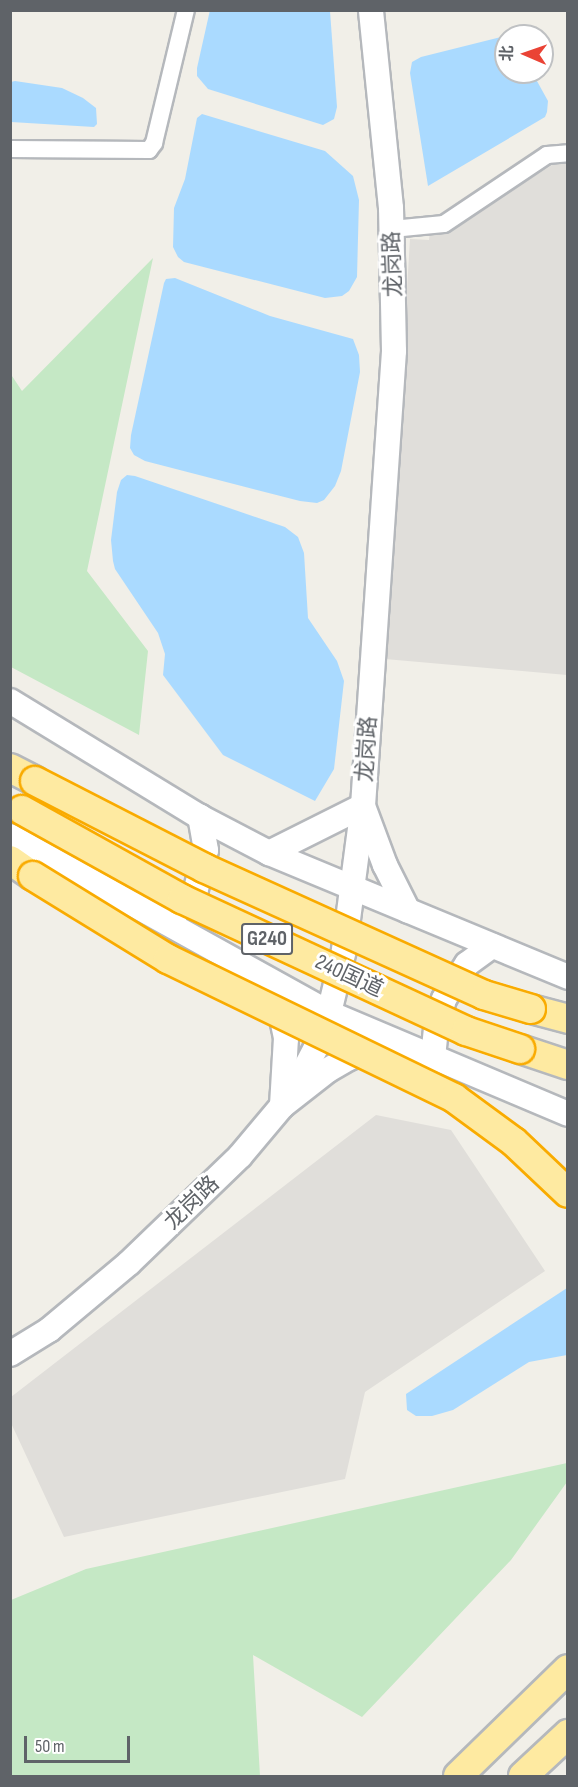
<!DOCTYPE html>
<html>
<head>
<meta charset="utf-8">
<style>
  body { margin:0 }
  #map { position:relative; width:578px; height:1787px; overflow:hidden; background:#f1efe8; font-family:"Sofia Sans Condensed","Noto Sans SC",sans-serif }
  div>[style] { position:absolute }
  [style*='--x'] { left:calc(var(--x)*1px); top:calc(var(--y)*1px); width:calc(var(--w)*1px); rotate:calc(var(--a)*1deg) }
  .industrial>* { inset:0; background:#e0deda }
  .green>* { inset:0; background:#c5e8c5 }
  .water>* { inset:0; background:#aadaff }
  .roads { filter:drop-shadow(2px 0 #b5b8bc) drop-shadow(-2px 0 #b5b8bc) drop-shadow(0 2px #b5b8bc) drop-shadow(0 -2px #b5b8bc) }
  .minor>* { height:16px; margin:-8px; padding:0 8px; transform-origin:8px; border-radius:8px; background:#fff }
  .secondary>* { height:24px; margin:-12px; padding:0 12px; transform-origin:12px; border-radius:12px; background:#fff }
  .trunk>* { height:28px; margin:-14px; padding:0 14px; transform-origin:14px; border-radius:14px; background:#feeaa1 }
  .bridges { filter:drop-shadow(2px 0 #f9ab00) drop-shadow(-2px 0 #f9ab00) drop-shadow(0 2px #f9ab00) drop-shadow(0 -2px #f9ab00) }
  .trunk-bridge>* { height:28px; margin:-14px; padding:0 14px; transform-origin:14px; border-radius:14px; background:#feeaa1 }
  span { translate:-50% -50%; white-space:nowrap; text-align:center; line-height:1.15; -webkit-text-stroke:6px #fff; paint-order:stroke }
  .shield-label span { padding:2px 4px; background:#fff; border:2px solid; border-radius:4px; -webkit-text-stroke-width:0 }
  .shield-label { font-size:21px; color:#5f6368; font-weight:700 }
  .street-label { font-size:22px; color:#5f6368 }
  .frame { position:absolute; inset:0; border:12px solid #5f6368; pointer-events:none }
  .north { position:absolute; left:494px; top:24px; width:60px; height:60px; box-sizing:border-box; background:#fff; border:2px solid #bfc1c3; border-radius:50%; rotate:272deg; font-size:16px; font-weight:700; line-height:24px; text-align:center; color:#5f6368 }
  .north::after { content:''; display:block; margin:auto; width:21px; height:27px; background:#ea4335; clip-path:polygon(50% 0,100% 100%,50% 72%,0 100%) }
  .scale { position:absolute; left:24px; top:1736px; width:106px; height:27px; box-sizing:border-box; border:3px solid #5f6368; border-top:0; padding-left:8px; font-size:18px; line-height:21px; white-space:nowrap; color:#5f6368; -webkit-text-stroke:4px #fff; paint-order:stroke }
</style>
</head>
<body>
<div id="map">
  <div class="industrial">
    <i style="clip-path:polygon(565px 157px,568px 158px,567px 675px,385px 659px,410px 239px,429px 240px,430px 232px,450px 229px)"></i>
    <i style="clip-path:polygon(376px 1115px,451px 1130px,545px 1271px,365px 1392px,345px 1479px,64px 1537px,11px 1423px,11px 1397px)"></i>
  </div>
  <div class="green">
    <i style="clip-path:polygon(153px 258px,87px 571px,148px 651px,139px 735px,11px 667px,10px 373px,22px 391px)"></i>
    <i style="clip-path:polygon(567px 1463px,567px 1482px,511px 1560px,362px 1717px,253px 1655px,260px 1776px,11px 1776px,11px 1600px,86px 1569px)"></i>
  </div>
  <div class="water">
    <i style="clip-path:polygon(210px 10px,330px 11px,337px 107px,334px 119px,323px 125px,208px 89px,197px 76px,197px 68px)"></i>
    <i style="clip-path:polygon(509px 35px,510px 36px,506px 36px,506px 72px,532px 72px,548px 101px,547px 112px,545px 117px,428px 186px,410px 73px,412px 62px,421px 57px)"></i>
    <i style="clip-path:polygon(15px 81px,62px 88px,83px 98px,96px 108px,97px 124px,94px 127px,11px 122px,11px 82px)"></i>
    <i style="clip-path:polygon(202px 114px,325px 151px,353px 176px,359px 200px,357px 277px,349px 291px,342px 296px,325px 298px,184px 262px,178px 257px,173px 247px,174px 208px,185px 179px,197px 118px)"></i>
    <i style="clip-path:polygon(175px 278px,270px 316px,353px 339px,359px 355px,360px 372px,341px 471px,335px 486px,324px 500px,317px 503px,300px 501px,145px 461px,134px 455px,130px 448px,131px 435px,164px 283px,166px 279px)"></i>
    <i style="clip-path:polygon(127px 475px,135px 476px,285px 527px,298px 537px,304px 553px,308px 618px,337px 661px,344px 681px,334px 769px,315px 801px,223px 755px,163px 675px,165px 654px,158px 633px,115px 569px,113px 561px,111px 540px,117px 492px,121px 480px)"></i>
    <i style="clip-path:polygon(567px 1288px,567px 1355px,529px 1362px,453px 1410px,432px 1416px,416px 1416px,407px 1410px,406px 1394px)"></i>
  </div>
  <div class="roads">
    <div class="minor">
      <i style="--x:10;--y:149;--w:139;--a:0.4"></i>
      <i style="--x:149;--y:150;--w:9;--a:-54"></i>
      <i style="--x:154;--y:143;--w:137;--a:-76.5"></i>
      <i style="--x:392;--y:229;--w:52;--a:-5.5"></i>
      <i style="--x:444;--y:224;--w:124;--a:-33.8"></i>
      <i style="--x:547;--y:155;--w:21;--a:-5"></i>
    </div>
    <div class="secondary">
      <i style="--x:10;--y:701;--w:223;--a:31.4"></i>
      <i style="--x:200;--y:817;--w:78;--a:27.6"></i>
      <i style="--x:269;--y:853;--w:324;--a:22.5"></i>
      <i style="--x:10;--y:836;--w:365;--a:29"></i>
      <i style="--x:329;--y:1013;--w:259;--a:22.9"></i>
      <i style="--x:269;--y:853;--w:105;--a:-26.6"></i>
      <i style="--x:363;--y:806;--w:63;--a:69.6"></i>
      <i style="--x:385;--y:865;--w:51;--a:63.4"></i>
      <i style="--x:174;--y:915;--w:34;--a:-50"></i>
      <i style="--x:196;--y:889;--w:40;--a:-75.6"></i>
      <i style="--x:206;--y:850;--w:34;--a:-100"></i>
      <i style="--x:278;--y:1000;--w:39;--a:78"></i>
      <i style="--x:286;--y:1038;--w:68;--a:93.4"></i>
      <i style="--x:282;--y:1106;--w:58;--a:-38"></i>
      <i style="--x:328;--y:1070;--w:24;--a:-30"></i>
      <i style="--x:349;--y:1058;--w:28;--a:-21"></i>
      <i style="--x:433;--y:1057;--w:28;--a:-84"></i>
      <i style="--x:436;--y:1029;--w:31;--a:-75"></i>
      <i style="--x:444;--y:999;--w:42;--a:-56.7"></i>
      <i style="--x:467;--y:964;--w:31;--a:-36"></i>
      <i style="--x:10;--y:1354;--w:46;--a:-31.6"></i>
      <i style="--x:49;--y:1330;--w:104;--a:-39.9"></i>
      <i style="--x:129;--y:1263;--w:154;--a:-43.9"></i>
      <i style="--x:240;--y:1156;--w:65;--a:-50"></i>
      <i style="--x:282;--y:1106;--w:36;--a:-58"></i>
      <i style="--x:301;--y:1076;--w:43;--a:-62.2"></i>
      <i style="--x:321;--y:1038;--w:26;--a:-72"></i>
      <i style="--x:329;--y:1013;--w:65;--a:-76.6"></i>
      <i style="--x:344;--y:950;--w:145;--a:-82.5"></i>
      <i style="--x:363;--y:806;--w:456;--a:-86.1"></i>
      <i style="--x:394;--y:351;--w:143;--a:-91.2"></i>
      <i style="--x:391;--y:208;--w:199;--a:-95.8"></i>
    </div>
    <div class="trunk">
      <i style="--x:10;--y:768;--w:28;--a:27"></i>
      <i style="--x:10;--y:860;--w:28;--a:35"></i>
      <i style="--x:531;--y:1009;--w:38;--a:15"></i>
      <i style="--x:520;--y:1049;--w:51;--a:18.4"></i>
      <i style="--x:458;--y:1776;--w:153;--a:-44.2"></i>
      <i style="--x:523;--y:1776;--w:62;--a:-43"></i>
    </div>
  </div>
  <div class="bridges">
    <div class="trunk-bridge">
      <i style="--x:35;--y:781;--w:190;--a:27.2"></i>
      <i style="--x:204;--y:868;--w:307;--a:24.4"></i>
      <i style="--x:484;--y:995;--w:49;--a:16.6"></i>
      <i style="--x:22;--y:810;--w:183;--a:29.1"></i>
      <i style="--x:182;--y:899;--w:313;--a:24.9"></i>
      <i style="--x:466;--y:1031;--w:57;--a:18.4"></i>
      <i style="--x:33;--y:876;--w:158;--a:31.6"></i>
      <i style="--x:168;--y:959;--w:318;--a:25.9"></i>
      <i style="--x:454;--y:1098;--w:74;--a:36.3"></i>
      <i style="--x:514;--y:1142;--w:74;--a:43.4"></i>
    </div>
  </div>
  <div class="shield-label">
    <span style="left:267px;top:939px">G240</span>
  </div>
  <div class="street-label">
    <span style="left:393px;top:264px;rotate:-92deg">龙岗路</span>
    <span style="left:367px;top:749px;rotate:-86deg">龙岗路</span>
    <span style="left:349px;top:976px;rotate:25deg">240国道</span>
    <span style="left:192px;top:1203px;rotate:-44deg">龙岗路</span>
  </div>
  <div class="frame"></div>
  <div class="north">北</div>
  <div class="scale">50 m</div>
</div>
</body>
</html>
